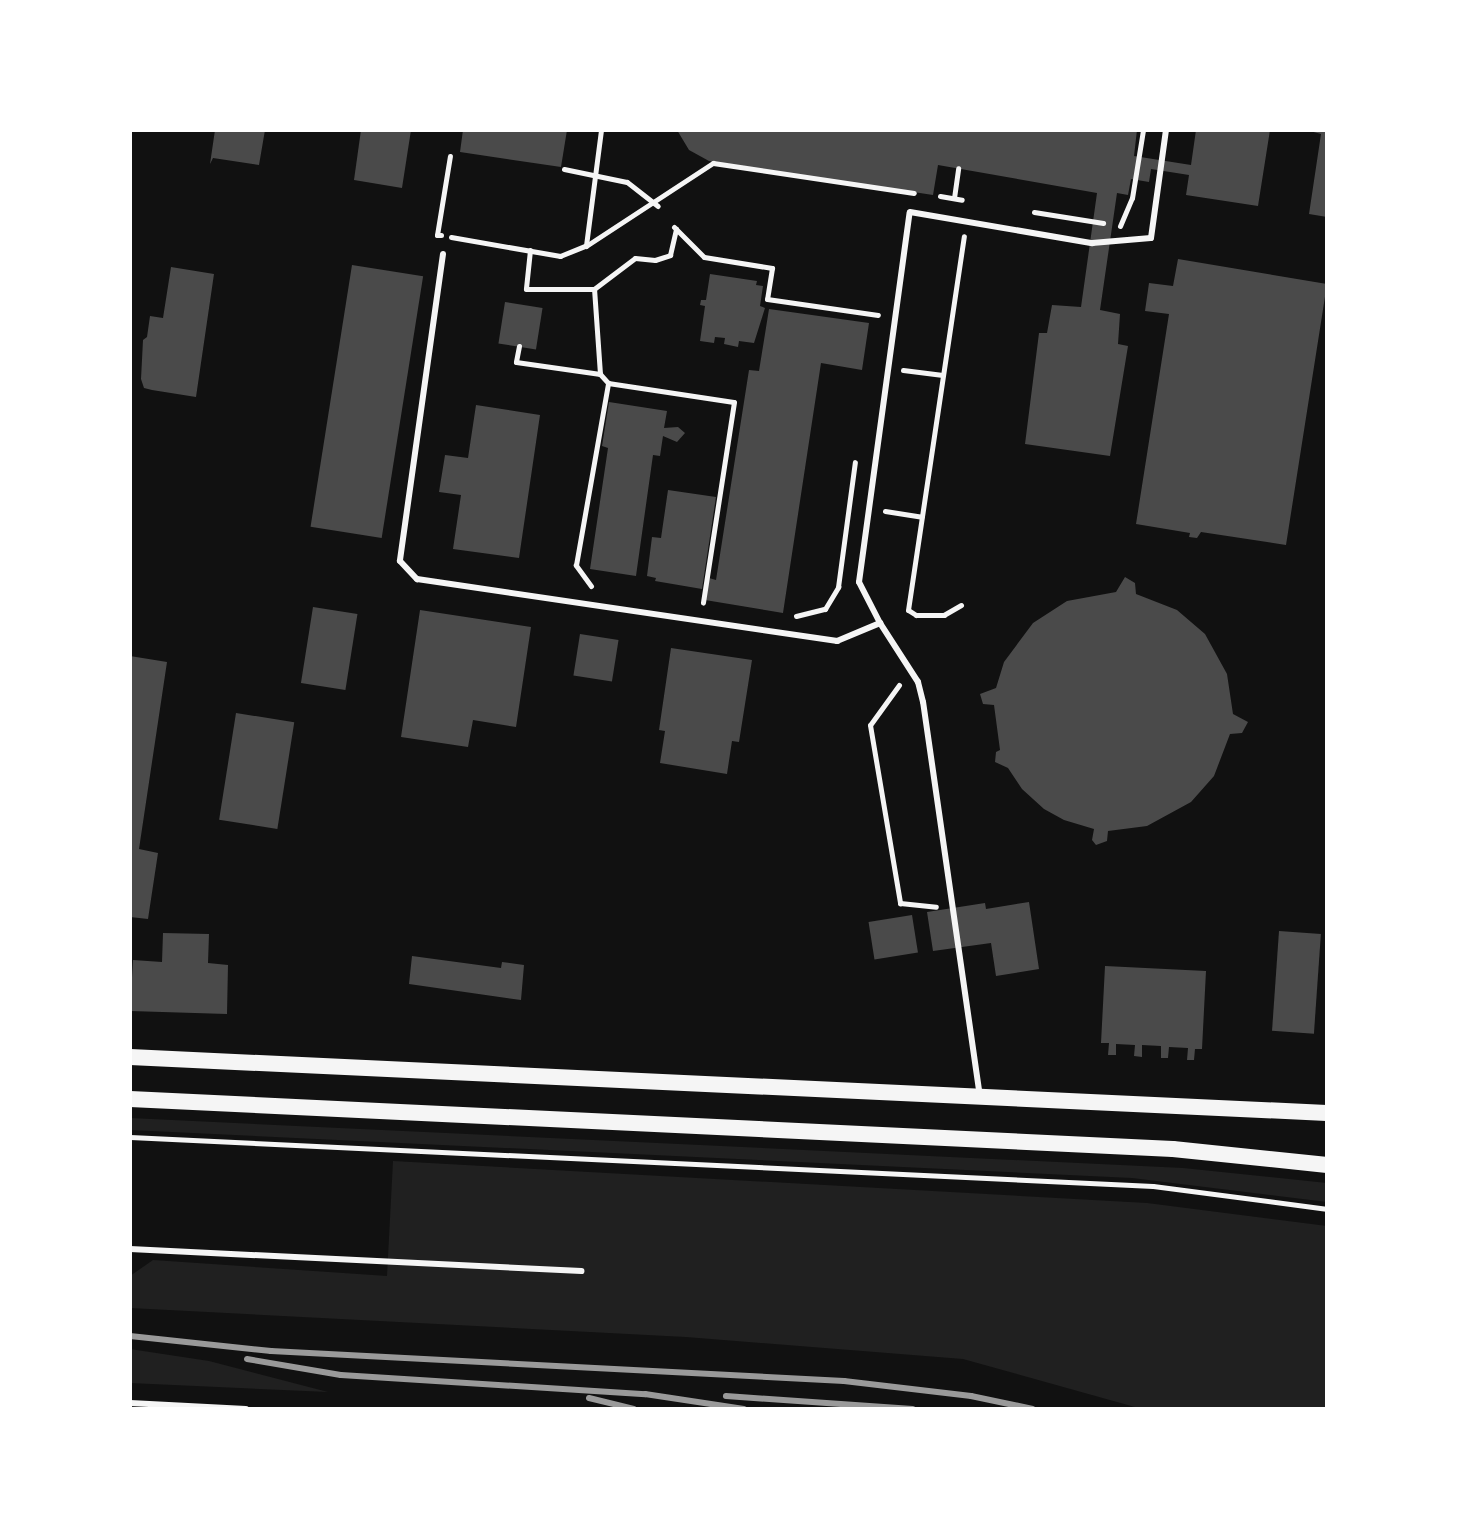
<!DOCTYPE html>
<html>
<head>
<meta charset="utf-8">
<style>
  body { margin:0 }
  #map { position:relative; width:1457px; height:1539px; overflow:hidden; background:#111; font-family:"Space Grotesk",sans-serif }
  div>[style] { position:absolute }
  [style*='--x'] { left:calc(var(--x)*1px); top:calc(var(--y)*1px); width:calc(var(--w)*1px); rotate:calc(var(--a)*1deg) }
  .green>* { inset:0; background:#202020 }
  .building>* { inset:0; background:#4a4a4a; transform-origin:0 0 }
  .path>* { height:5px; margin:-2.5px; padding:0 2.5px; transform-origin:2.5px; border-radius:2.5px; background:#f5f5f5 }
  .service>* { height:6px; margin:-3px; padding:0 3px; transform-origin:3px; border-radius:3px; background:#f5f5f5 }
  .secondary>* { height:16px; margin:-8px; padding:0 8px; transform-origin:8px; border-radius:8px; background:#f5f5f5 }
  .rail>* { height:6px; margin:-3px; padding:0 3px; transform-origin:3px; border-radius:3px; background:#9a9a9a }
  span { translate:-50% -50%; white-space:nowrap; text-align:center; line-height:1.15; -webkit-text-stroke:8px #fff; paint-order:stroke }
  .frame { position:absolute; inset:0; border:132px solid #fff; pointer-events:none }
</style>
</head>
<body>
<div id="map">
  <div class="green">
    <i style="clip-path:polygon(130px 1118px,1183px 1168px,1327px 1183px,1327px 1202px,1132px 1178px,130px 1130px)"></i>
    <i style="clip-path:polygon(393px 1161px,1147px 1203px,1327px 1226px,1327px 1409px,1142px 1409px,963px 1359px,686px 1337px,130px 1308px,130px 1276px,153px 1260px,387px 1276px)"></i>
    <i style="clip-path:polygon(130px 1349px,209px 1361px,328px 1392px,130px 1383px)"></i>
  </div>
  <div class="building">
    <i style="clip-path:polygon(215px 130px,265px 130px,259px 165px,213px 158px,210px 164px)"></i>
    <i style="clip-path:polygon(361px 130px,411px 130px,402px 188px,354px 180px)"></i>
    <i style="clip-path:polygon(463px 130px,567px 130px,561px 167px,460px 152px)"></i>
    <i style="clip-path:polygon(677px 130px,1137px 130px,1134px 156px,1191px 165px,1196px 130px,1270px 130px,1258px 206px,1186px 195px,1189px 175px,1151px 169px,1149px 182px,1131px 179px,1128px 195px,1117px 193px,1100px 310px,1120px 314px,1118px 344px,1128px 346px,1110px 456px,1025px 444px,1039px 333px,1047px 333px,1052px 305px,1081px 307px,1097px 193px,938px 165px,933px 195px,709px 161px,689px 150px)"></i>
    <i style="clip-path:polygon(1306px 130px,1327px 130px,1327px 217px,1309px 214px,1321px 134px)"></i>
    <i style="clip-path:polygon(1178px 259px,1327px 284px,1286px 545px,1201px 532px,1197px 538px,1189px 537px,1190px 533px,1136px 524px,1169px 314px,1145px 311px,1149px 283px,1173px 286px)"></i>
    <i style="left:352px;top:265px;width:72px;height:265px;rotate:9deg"></i>
    <i style="clip-path:polygon(171px 267px,214px 274px,196px 397px,152px 390px,144px 388px,141px 379px,143px 340px,147px 337px,150px 316px,163px 318px)"></i>
    <i style="clip-path:polygon(710px 274px,757px 281px,756px 285px,763px 286px,760px 306px,765px 308px,754px 343px,739px 341px,738px 347px,724px 344px,725px 338px,715px 337px,714px 343px,700px 341px,705px 306px,700px 305px,701px 300px,706px 300px)"></i>
    <i style="left:505px;top:302px;width:38px;height:42px;rotate:9deg"></i>
    <i style="clip-path:polygon(769px 309px,869px 323px,862px 370px,821px 363px,783px 613px,705px 600px,709px 578px,716px 580px,749px 370px,759px 371px)"></i>
    <i style="clip-path:polygon(609px 402px,667px 411px,664px 428px,678px 427px,685px 433px,677px 442px,663px 436px,660px 456px,653px 455px,636px 576px,590px 569px,608px 448px,602px 446px)"></i>
    <i style="clip-path:polygon(476px 405px,540px 415px,519px 558px,453px 549px,461px 495px,439px 492px,445px 455px,468px 458px)"></i>
    <i style="clip-path:polygon(668px 490px,716px 497px,702px 589px,655px 581px,656px 578px,647px 576px,652px 537px,661px 538px)"></i>
    <i style="clip-path:polygon(1125px 577px,1135px 583px,1136px 594px,1177px 610px,1205px 634px,1227px 674px,1233px 714px,1248px 722px,1242px 733px,1230px 734px,1214px 776px,1191px 802px,1147px 826px,1108px 831px,1107px 841px,1096px 845px,1092px 840px,1094px 829px,1064px 820px,1044px 809px,1022px 789px,1008px 768px,995px 762px,996px 752px,1000px 750px,994px 705px,983px 704px,980px 694px,996px 688px,1004px 662px,1033px 623px,1067px 601px,1116px 592px)"></i>
    <i style="left:313px;top:607px;width:45px;height:77px;rotate:9deg"></i>
    <i style="clip-path:polygon(420px 610px,531px 627px,516px 727px,473px 720px,468px 747px,401px 737px)"></i>
    <i style="left:580px;top:634px;width:39px;height:42px;rotate:9deg"></i>
    <i style="clip-path:polygon(671px 648px,752px 660px,739px 742px,732px 741px,727px 774px,660px 763px,665px 731px,659px 730px)"></i>
    <i style="clip-path:polygon(130px 656px,167px 662px,139px 849px,158px 853px,148px 919px,130px 917px)"></i>
    <i style="left:236px;top:713px;width:59px;height:108px;rotate:9deg"></i>
    <i style="clip-path:polygon(1029px 902px,1039px 969px,996px 976px,991px 943px,933px 951px,927px 912px,985px 903px,986px 909px)"></i>
    <i style="left:912px;top:915px;width:38px;height:44px;rotate:81deg"></i>
    <i style="left:1279px;top:931px;width:42px;height:100px;rotate:4deg"></i>
    <i style="clip-path:polygon(163px 933px,209px 934px,208px 963px,228px 965px,227px 1014px,130px 1011px,133px 960px,162px 962px)"></i>
    <i style="clip-path:polygon(412px 956px,501px 968px,502px 962px,524px 965px,521px 1000px,409px 984px)"></i>
    <i style="clip-path:polygon(1105px 966px,1206px 971px,1202px 1049px,1195px 1049px,1194px 1060px,1187px 1060px,1188px 1048px,1169px 1047px,1168px 1058px,1161px 1058px,1161px 1046px,1142px 1045px,1142px 1057px,1134px 1056px,1135px 1045px,1116px 1044px,1116px 1055px,1108px 1055px,1109px 1043px,1101px 1043px)"></i>
  </div>
  <div class="path">
    <i style="--x:601;--y:130;--w:117;--a:97.4"></i>
    <i style="--x:586;--y:246;--w:152;--a:-33.2"></i>
    <i style="--x:713;--y:163;--w:203;--a:8.5"></i>
    <i style="--x:564;--y:169;--w:64;--a:11.7"></i>
    <i style="--x:627;--y:182;--w:39;--a:38"></i>
    <i style="--x:940;--y:196;--w:22;--a:10"></i>
    <i style="--x:954;--y:198;--w:30;--a:-82"></i>
    <i style="--x:1034;--y:212;--w:70;--a:9.1"></i>
    <i style="--x:1120;--y:226;--w:30;--a:-67"></i>
    <i style="--x:1132;--y:198;--w:69;--a:-80.8"></i>
    <i style="--x:674;--y:227;--w:42;--a:45"></i>
    <i style="--x:704;--y:257;--w:69;--a:9.2"></i>
    <i style="--x:772;--y:268;--w:31;--a:99"></i>
    <i style="--x:767;--y:299;--w:112;--a:8.2"></i>
    <i style="--x:441;--y:235;--w:4;--a:180"></i>
    <i style="--x:437;--y:235;--w:80;--a:-80.7"></i>
    <i style="--x:451;--y:237;--w:111;--a:9.9"></i>
    <i style="--x:560;--y:256;--w:27;--a:-22"></i>
    <i style="--x:530;--y:250;--w:39;--a:96"></i>
    <i style="--x:526;--y:289;--w:68;--a:0"></i>
    <i style="--x:519;--y:346;--w:16;--a:101"></i>
    <i style="--x:516;--y:362;--w:85;--a:8.1"></i>
    <i style="--x:600;--y:374;--w:12;--a:48"></i>
    <i style="--x:608;--y:383;--w:127;--a:8.6"></i>
    <i style="--x:734;--y:402;--w:203;--a:98.8"></i>
    <i style="--x:903;--y:370;--w:40;--a:7.1"></i>
    <i style="--x:600;--y:374;--w:85;--a:-94"></i>
    <i style="--x:594;--y:289;--w:51;--a:-37.1"></i>
    <i style="--x:635;--y:258;--w:20;--a:6"></i>
    <i style="--x:655;--y:260;--w:16;--a:-18"></i>
    <i style="--x:670;--y:255;--w:27;--a:-77"></i>
    <i style="--x:885;--y:511;--w:37;--a:9"></i>
    <i style="--x:591;--y:586;--w:26;--a:-126"></i>
    <i style="--x:576;--y:565;--w:185;--a:-80"></i>
    <i style="--x:961;--y:605;--w:20;--a:150"></i>
    <i style="--x:944;--y:615;--w:28;--a:180"></i>
    <i style="--x:916;--y:615;--w:9;--a:-148"></i>
    <i style="--x:908;--y:610;--w:378;--a:-81.5"></i>
    <i style="--x:796;--y:616;--w:30;--a:-14"></i>
    <i style="--x:825;--y:609;--w:26;--a:-59"></i>
    <i style="--x:838;--y:587;--w:126;--a:-82.3"></i>
    <i style="--x:899;--y:685;--w:49;--a:125.9"></i>
    <i style="--x:870;--y:725;--w:181;--a:80.4"></i>
    <i style="--x:900;--y:903;--w:36;--a:6"></i>
    <i style="--x:130;--y:1137;--w:1024;--a:2.74"></i>
    <i style="--x:1153;--y:1186;--w:176;--a:7.5"></i>
  </div>
  <div class="service">
    <i style="--x:443;--y:254;--w:310;--a:98"></i>
    <i style="--x:400;--y:561;--w:25;--a:47"></i>
    <i style="--x:417;--y:579;--w:425;--a:8.4"></i>
    <i style="--x:837;--y:641;--w:47;--a:-22.7"></i>
    <i style="--x:980;--y:1097;--w:399;--a:-98.2"></i>
    <i style="--x:923;--y:702;--w:21;--a:-104"></i>
    <i style="--x:918;--y:682;--w:70;--a:-122.8"></i>
    <i style="--x:880;--y:623;--w:46;--a:-117.1"></i>
    <i style="--x:859;--y:582;--w:373;--a:-82.2"></i>
    <i style="--x:910;--y:212;--w:185;--a:9.7"></i>
    <i style="--x:1092;--y:243;--w:59;--a:-4.8"></i>
    <i style="--x:1151;--y:238;--w:109;--a:-82.1"></i>
    <i style="--x:130;--y:1249;--w:452;--a:2.8"></i>
    <i style="--x:130;--y:1403;--w:116;--a:3"></i>
  </div>
  <div class="secondary">
    <i style="--x:130;--y:1057;--w:1198;--a:2.68"></i>
    <i style="--x:130;--y:1099;--w:1044;--a:2.74"></i>
    <i style="--x:1173;--y:1149;--w:155;--a:5.9"></i>
  </div>
  <div class="rail">
    <i style="--x:130;--y:1336;--w:142;--a:6.1"></i>
    <i style="--x:271;--y:1351;--w:574;--a:3"></i>
    <i style="--x:844;--y:1381;--w:128;--a:6.7"></i>
    <i style="--x:971;--y:1396;--w:63;--a:11.8"></i>
    <i style="--x:247;--y:1359;--w:95;--a:9.7"></i>
    <i style="--x:341;--y:1375;--w:305;--a:3.6"></i>
    <i style="--x:645;--y:1394;--w:100;--a:8.6"></i>
    <i style="--x:726;--y:1396;--w:187;--a:4"></i>
    <i style="--x:589;--y:1398;--w:46;--a:13.7"></i>
  </div>
  <div class="frame"></div>
</div>
</body>
</html>
